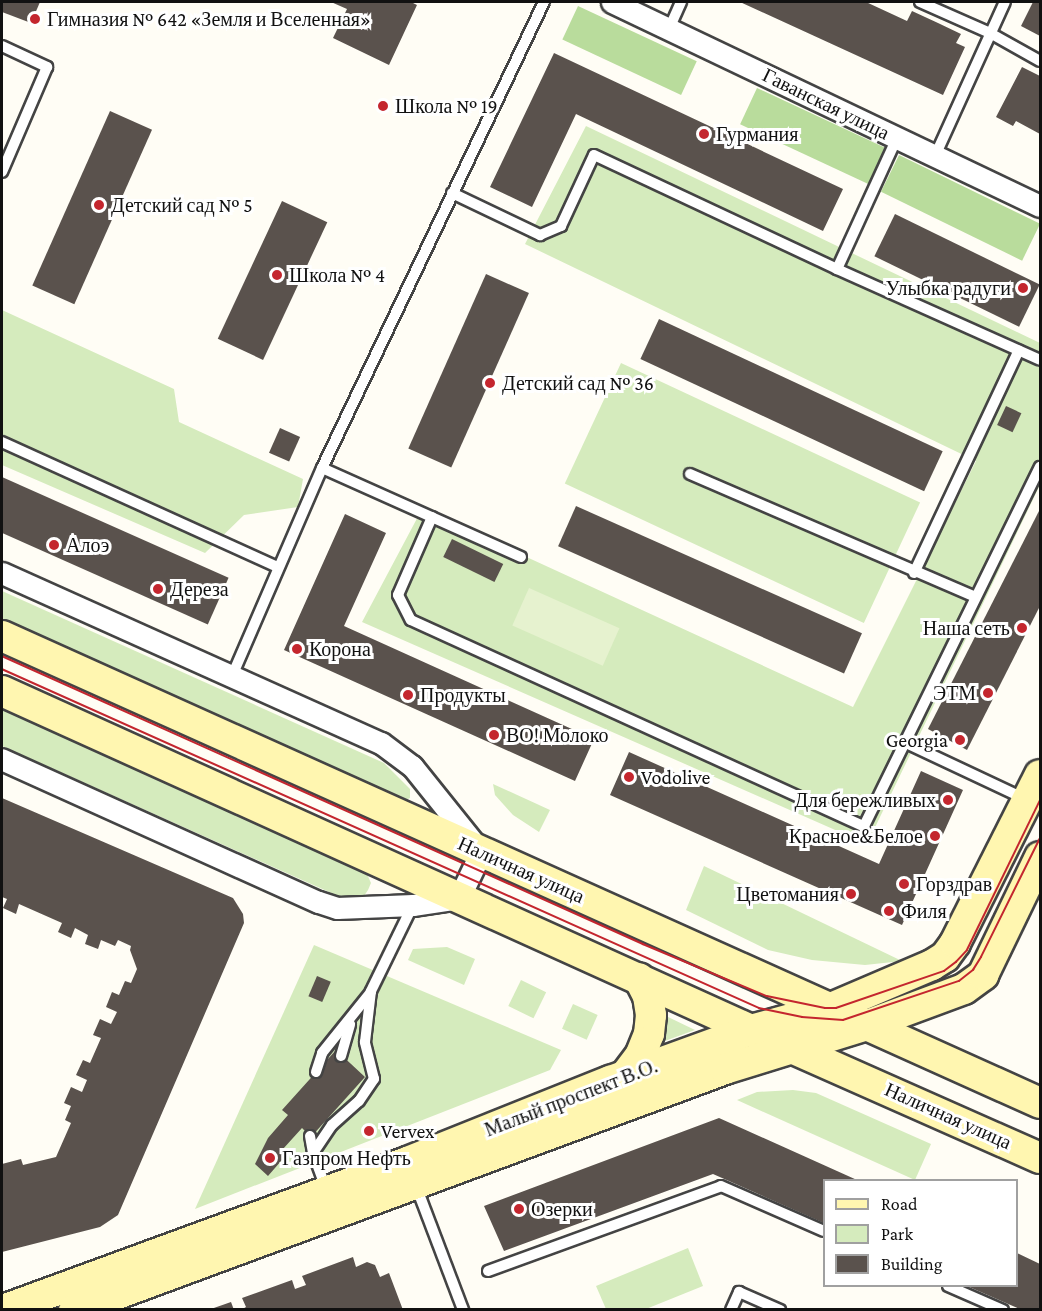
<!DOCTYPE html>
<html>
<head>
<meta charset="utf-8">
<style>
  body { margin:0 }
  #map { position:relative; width:1042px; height:1311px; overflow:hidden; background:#fffdf5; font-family:"Crimson Pro",serif }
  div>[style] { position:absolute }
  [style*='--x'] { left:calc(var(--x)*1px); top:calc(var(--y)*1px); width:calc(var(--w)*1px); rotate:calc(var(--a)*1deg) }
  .green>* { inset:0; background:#d5ebbd; transform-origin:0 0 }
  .forest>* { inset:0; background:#b9dc9c; transform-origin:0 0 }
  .pitch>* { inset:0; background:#e6f2cf; transform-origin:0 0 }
  .building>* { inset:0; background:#5a524d; transform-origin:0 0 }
  .roads { filter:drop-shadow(2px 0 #444) drop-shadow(-2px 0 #444) drop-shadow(0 2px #444) drop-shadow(0 -2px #444) }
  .lane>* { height:10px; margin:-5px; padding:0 5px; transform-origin:5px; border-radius:5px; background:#fff }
  .street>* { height:21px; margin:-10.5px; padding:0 10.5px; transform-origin:10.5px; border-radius:10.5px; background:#fff }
  .secondary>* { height:30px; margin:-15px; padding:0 15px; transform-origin:15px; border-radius:15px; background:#fff6b0 }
  .tram>* { height:1.5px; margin:-0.75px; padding:0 0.75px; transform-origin:0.75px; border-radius:0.75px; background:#c4262e }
  .dots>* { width:16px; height:16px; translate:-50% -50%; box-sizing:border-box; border:3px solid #fff; border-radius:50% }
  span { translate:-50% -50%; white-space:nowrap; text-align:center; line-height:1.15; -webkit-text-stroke:6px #fff; paint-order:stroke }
  .poi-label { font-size:20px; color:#111 }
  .left { translate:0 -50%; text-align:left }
  .right { translate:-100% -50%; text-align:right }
  .street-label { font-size:20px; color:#111 }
  .frame { position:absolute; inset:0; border:3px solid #111; pointer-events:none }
  .legend { position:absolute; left:823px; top:1179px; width:195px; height:108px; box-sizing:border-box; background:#fff; border:2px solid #a0a0a0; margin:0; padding:8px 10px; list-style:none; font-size:18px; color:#111 }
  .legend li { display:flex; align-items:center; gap:12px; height:30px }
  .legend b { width:30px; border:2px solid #a0a0a0 }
</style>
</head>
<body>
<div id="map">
  <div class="green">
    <i style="clip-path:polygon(586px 126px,1040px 343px,1040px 485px,867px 844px,362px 622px,422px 509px,853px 707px,976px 461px,525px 244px)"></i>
    <i style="clip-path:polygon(2px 310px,174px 389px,179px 422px,303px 479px,298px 507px,244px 515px,205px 553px,2px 465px)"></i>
    <i style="left:621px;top:363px;width:330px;height:133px;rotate:25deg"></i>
    <i style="clip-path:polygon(2px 591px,384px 763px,410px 789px,410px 798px,402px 802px,2px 622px)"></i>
    <i style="clip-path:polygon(2px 707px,366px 872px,371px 883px,368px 890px,364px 896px,356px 898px,338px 896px,2px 746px)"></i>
    <i style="clip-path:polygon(493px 784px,550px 810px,539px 832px,513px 815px,495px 795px)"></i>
    <i style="clip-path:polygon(704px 866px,902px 961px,865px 965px,812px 960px,768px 950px,686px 910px)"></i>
    <i style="clip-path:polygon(314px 945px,561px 1050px,550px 1070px,195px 1209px)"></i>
    <i style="clip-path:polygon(447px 947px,475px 959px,464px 985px,408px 960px,413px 949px)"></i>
    <i style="left:521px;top:980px;width:28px;height:29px;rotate:26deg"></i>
    <i style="left:573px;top:1004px;width:27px;height:27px;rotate:24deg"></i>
    <i style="clip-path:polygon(666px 1016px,695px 1030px,662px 1042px)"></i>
    <i style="clip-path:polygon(793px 1090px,816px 1093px,931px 1144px,915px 1180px,737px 1100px,757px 1092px)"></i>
    <i style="clip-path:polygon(688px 1248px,703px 1286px,646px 1309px,606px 1309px,596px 1286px)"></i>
  </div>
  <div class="forest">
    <i style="left:578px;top:6px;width:131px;height:37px;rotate:25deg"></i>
    <i style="left:757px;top:88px;width:142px;height:40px;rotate:25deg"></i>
    <i style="left:899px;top:155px;width:157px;height:41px;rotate:26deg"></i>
  </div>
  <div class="pitch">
    <i style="left:529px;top:588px;width:99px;height:41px;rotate:24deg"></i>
  </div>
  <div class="building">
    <i style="clip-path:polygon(2px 2px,40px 2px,31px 23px,2px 12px)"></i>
    <i style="clip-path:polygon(331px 2px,411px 2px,417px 5px,389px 65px,333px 38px,347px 9px)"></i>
    <i style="clip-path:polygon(740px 2px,866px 2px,907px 21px,912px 11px,938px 23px,961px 34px,956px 43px,965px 47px,943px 95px)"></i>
    <i style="clip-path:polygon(1033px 2px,1040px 2px,1040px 36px,1021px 26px)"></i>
    <i style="clip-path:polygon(554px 53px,843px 189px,823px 231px,576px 114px,532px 207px,490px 187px)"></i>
    <i style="clip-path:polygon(1022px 67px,1040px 76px,1040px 134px,1016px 121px,1013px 126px,996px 117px)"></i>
    <i style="left:110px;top:111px;width:46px;height:191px;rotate:24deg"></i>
    <i style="left:282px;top:201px;width:50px;height:152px;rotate:25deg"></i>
    <i style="left:895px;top:214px;width:161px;height:47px;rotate:26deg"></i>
    <i style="left:486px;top:274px;width:47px;height:191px;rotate:24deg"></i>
    <i style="left:659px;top:319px;width:313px;height:44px;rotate:25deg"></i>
    <i style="left:1006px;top:406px;width:17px;height:21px;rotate:25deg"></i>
    <i style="left:280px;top:428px;width:22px;height:27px;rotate:24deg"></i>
    <i style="left:2px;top:477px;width:248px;height:51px;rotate:24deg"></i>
    <i style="left:576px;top:506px;width:313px;height:44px;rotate:24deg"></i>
    <i style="clip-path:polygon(1040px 509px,1040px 606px,967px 750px,928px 729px)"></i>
    <i style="clip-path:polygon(345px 514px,386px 533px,344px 626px,594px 739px,575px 781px,284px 650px)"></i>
    <i style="left:452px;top:539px;width:57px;height:20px;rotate:26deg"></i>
    <i style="clip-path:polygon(629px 752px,879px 864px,921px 771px,963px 790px,902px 925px,610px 795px)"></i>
    <i style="clip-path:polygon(2px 798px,233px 898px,243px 914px,244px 923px,118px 1215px,100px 1227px,2px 1252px,2px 1164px,21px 1159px,23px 1165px,56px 1157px,71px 1123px,65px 1120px,71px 1106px,64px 1103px,71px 1087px,82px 1092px,87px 1080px,76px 1075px,83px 1060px,90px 1063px,101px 1038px,93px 1035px,100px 1019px,111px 1024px,117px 1012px,106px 1007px,112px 992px,119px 995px,125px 981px,131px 983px,137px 969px,130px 950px,131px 946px,118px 940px,115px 946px,101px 940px,98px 949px,85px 944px,88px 935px,75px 928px,71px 938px,58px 932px,62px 923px,19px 904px,16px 914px,3px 908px,7px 899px,2px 897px)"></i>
    <i style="left:317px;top:976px;width:15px;height:22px;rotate:23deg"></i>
    <i style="clip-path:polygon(336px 1050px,365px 1077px,311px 1137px,302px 1128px,283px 1149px,288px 1153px,268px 1176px,255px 1164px,268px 1138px,288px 1115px,282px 1110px)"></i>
    <i style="clip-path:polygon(719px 1118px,857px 1180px,824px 1180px,824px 1223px,713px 1174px,504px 1251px,484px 1206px)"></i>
    <i style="clip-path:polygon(1017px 1253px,1040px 1264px,1040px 1310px,1022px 1310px,967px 1286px,1017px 1286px)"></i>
    <i style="clip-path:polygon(353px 1257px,356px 1267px,367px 1262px,375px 1265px,380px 1277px,389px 1273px,403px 1310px,241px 1310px,246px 1307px,242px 1298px,292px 1280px,295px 1289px,306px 1285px,302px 1276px)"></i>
    <i style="clip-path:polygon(231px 1302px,234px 1310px,211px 1310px,211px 1309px)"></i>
  </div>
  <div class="roads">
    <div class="lane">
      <i style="--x:920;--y:2;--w:77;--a:23.9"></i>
      <i style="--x:990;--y:33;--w:57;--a:29.2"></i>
      <i style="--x:669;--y:29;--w:30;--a:-66"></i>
      <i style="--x:2;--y:46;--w:50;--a:25"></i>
      <i style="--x:47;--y:67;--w:114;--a:113.2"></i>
      <i style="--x:935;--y:156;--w:169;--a:-65.6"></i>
      <i style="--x:452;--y:193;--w:98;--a:25.5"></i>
      <i style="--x:540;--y:235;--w:23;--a:-23"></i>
      <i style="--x:561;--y:226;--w:78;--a:-65.1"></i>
      <i style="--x:594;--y:155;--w:268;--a:25.1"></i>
      <i style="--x:837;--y:269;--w:222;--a:24.1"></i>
      <i style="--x:837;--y:269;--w:144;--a:-65.4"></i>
      <i style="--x:2;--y:442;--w:303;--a:24.4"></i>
      <i style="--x:322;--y:468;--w:218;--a:24.1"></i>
      <i style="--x:690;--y:474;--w:310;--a:23.3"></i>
      <i style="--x:432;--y:517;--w:85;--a:113.6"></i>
      <i style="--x:398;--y:595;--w:28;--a:63"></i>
      <i style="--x:411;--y:620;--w:498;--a:24.5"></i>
      <i style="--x:864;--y:826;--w:400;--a:-63.9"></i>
      <i style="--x:914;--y:573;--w:246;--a:-64.8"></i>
      <i style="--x:232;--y:676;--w:227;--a:-66.6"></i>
      <i style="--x:322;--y:468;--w:516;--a:-64.53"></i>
      <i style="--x:904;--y:742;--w:134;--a:25.2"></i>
      <i style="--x:341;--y:1056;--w:33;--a:-74"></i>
      <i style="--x:316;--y:1072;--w:20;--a:-72"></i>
      <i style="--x:322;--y:1053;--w:78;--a:-51.2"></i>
      <i style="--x:310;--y:1136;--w:17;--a:80"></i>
      <i style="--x:416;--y:1186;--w:133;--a:69.2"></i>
      <i style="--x:327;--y:1191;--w:40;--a:-110.2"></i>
      <i style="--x:313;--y:1153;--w:34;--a:-56"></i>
      <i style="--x:332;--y:1125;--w:36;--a:-42"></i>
      <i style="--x:359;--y:1101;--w:27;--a:-56"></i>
      <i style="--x:374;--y:1079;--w:38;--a:-104"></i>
      <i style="--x:365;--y:1042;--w:51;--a:-83.3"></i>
      <i style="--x:371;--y:991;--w:96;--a:-64"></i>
      <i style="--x:488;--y:1271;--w:248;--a:-20"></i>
      <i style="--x:721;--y:1186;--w:112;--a:23.6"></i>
      <i style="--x:948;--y:1286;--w:60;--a:23.6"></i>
      <i style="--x:731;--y:1310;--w:20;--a:-66"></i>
      <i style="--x:739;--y:1292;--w:45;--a:23.7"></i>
    </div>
    <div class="street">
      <i style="--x:612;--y:2;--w:474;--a:25.5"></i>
      <i style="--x:2;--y:573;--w:415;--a:24.2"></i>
      <i style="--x:381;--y:743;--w:39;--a:37"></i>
      <i style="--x:412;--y:766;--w:110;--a:51.3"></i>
      <i style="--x:481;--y:852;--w:51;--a:115.6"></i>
      <i style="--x:459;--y:898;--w:47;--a:171.3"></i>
      <i style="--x:413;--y:905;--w:76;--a:177.7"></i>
      <i style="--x:337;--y:908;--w:20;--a:-162"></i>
      <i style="--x:318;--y:902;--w:347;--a:-155.7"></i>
    </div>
    <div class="secondary">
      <i style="--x:2;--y:636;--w:1138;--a:24.22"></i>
      <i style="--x:2;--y:691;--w:822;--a:24.35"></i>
      <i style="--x:751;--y:1030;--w:316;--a:23.9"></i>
      <i style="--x:624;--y:1077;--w:26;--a:-53"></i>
      <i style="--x:640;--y:1056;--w:24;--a:-68"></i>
      <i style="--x:649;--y:1034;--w:19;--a:-84"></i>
      <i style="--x:651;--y:1015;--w:19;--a:-99"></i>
      <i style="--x:648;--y:996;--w:20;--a:-117"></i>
      <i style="--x:3;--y:1310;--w:430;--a:-20.1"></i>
      <i style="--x:407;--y:1162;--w:219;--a:-21.8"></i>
      <i style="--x:610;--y:1081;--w:150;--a:-19.9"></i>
      <i style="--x:751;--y:1030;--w:83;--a:-15.4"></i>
      <i style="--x:831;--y:1008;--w:110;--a:-23.1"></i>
      <i style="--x:932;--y:965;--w:15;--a:-32"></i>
      <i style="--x:945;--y:957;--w:17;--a:-54"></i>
      <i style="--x:955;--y:943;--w:188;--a:-63.2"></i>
      <i style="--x:74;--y:1310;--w:694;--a:-20.31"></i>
      <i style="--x:725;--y:1069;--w:149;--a:-17.2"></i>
      <i style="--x:867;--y:1025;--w:103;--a:-20.4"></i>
      <i style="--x:964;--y:989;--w:24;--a:-36"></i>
      <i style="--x:983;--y:975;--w:131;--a:-64.2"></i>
    </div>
  </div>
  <div class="tram">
    <i style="--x:2;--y:656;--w:703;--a:24.19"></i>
    <i style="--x:643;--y:944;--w:134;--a:22.8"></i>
    <i style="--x:767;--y:996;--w:59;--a:11.7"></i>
    <i style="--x:825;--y:1008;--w:11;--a:0"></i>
    <i style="--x:836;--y:1008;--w:114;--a:-18.9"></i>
    <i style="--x:944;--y:971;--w:15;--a:-37"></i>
    <i style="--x:956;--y:962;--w:16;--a:-47"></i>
    <i style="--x:967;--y:950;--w:167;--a:-64"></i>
    <i style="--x:2;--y:669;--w:829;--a:24.12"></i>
    <i style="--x:759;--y:1008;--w:44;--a:11.8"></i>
    <i style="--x:802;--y:1017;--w:41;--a:4.2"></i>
    <i style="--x:843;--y:1020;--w:122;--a:-18.6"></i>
    <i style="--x:959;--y:981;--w:18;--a:-38"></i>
    <i style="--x:973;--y:970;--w:15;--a:-58"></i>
    <i style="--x:981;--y:957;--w:133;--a:-63.6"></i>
  </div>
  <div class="dots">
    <i style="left:35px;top:19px;background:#c4262e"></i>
    <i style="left:383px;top:106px;background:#c4262e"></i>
    <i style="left:704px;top:134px;background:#c4262e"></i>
    <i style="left:99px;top:205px;background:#c4262e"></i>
    <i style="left:277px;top:275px;background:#c4262e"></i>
    <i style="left:1023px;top:288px;background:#c4262e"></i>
    <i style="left:490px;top:383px;background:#c4262e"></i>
    <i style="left:54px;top:545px;background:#c4262e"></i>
    <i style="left:158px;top:589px;background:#c4262e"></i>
    <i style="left:1022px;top:628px;background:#c4262e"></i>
    <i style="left:297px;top:649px;background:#c4262e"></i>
    <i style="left:988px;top:693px;background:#c4262e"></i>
    <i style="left:408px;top:695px;background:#c4262e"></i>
    <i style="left:494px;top:735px;background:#c4262e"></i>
    <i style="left:960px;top:740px;background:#c4262e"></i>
    <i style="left:629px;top:777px;background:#c4262e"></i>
    <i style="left:948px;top:800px;background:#c4262e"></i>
    <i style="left:935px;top:836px;background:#c4262e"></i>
    <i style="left:904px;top:884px;background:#c4262e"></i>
    <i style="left:851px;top:894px;background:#c4262e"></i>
    <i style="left:889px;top:911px;background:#c4262e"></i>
    <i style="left:369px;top:1131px;background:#c4262e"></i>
    <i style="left:270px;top:1158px;background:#c4262e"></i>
    <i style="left:519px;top:1209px;background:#c4262e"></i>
  </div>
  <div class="poi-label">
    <span class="left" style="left:47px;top:19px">Гимназия № 642 «Земля и Вселенная»</span>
    <span class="left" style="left:395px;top:106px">Школа № 19</span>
    <span class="left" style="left:716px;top:134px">Гурмания</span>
    <span class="left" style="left:111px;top:205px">Детский сад № 5</span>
    <span class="left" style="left:289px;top:275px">Школа № 4</span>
    <span class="right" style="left:1011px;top:288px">Улыбка радуги</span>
    <span class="left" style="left:502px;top:383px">Детский сад № 36</span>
    <span class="left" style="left:66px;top:545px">Алоэ</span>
    <span class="left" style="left:170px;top:589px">Дереза</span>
    <span class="right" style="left:1010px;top:628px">Наша сеть</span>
    <span class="left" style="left:309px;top:649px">Корона</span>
    <span class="right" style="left:976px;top:693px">ЭТМ</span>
    <span class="left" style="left:420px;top:695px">Продукты</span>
    <span class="left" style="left:506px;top:735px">ВО! Молоко</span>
    <span class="right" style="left:948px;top:740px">Georgia</span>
    <span class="left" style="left:641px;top:777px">Vodolive</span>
    <span class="right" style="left:936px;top:800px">Для бережливых</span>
    <span class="right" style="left:923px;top:836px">Красное&amp;Белое</span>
    <span class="left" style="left:916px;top:884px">Горздрав</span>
    <span class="right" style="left:839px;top:894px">Цветомания</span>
    <span class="left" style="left:901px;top:911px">Филя</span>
    <span class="left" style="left:381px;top:1131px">Vervex</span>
    <span class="left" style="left:282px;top:1158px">Газпром Нефть</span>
    <span class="left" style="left:531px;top:1209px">Озерки</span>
  </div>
  <div class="street-label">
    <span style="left:826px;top:104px;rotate:26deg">Гаванская улица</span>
    <span style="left:521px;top:870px;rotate:24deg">Наличная улица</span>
    <span style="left:571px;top:1098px;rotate:-21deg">Малый проспект В.О.</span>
    <span style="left:948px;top:1116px;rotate:24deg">Наличная улица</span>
  </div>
  <div class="frame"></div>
  <ul class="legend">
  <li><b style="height:8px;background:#fff6b0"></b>Road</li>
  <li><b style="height:16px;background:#d5ebbd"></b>Park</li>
  <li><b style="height:16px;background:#5a524d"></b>Building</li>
  </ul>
</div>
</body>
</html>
